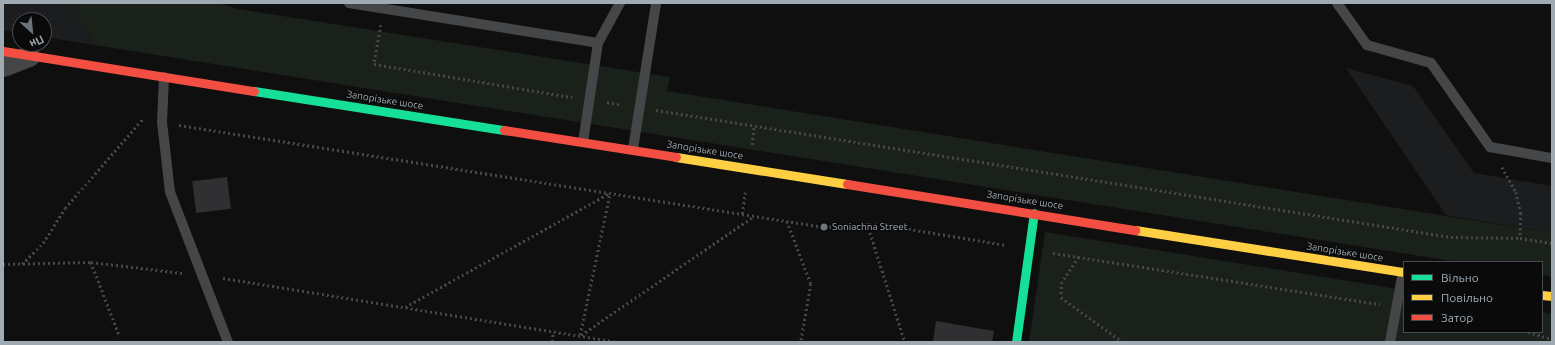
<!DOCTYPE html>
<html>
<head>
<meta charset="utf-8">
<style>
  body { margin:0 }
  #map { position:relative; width:1555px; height:345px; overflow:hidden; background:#0f0f10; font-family:Ubuntu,sans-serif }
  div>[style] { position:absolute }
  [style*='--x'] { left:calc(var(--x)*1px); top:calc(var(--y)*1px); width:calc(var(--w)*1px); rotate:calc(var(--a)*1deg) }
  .built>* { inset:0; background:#1c1d1e }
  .green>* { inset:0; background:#1a201a }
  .building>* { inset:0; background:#303032; transform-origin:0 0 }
  .path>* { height:2.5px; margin-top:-1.25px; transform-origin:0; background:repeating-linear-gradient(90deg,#45484a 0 2px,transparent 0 5px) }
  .lane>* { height:10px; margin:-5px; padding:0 5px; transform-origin:5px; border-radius:5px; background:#444648 }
  .street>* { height:21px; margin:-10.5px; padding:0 10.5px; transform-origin:10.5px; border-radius:10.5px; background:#444648 }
  .fast>* { height:9px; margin:-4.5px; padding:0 4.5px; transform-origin:4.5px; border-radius:4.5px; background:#16e098 }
  .slow>* { height:9px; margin:-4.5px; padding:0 4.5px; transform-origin:4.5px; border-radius:4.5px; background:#ffcf43 }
  .jam>* { height:9px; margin:-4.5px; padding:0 4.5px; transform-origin:4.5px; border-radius:4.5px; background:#f24e42 }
  .dots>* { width:11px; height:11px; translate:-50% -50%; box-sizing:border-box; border:2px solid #0a0a0b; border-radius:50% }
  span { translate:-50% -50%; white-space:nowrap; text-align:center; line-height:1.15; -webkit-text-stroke:3px #0a0a0b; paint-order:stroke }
  .street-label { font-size:10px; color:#9faab2 }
  .poi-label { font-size:10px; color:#9faab2 }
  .left { translate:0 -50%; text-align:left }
  .frame { position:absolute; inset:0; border:4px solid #9faab2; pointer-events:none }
  .legend { position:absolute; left:1403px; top:261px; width:140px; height:72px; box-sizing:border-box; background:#0a0a0b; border:1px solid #464a4e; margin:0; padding:5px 7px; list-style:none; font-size:12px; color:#9faab2 }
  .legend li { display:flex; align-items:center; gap:8px; height:20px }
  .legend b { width:20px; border:1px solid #464a4e }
  .north { position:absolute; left:12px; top:12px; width:40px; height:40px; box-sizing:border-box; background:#0a0a0b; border:1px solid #464a4e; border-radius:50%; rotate:153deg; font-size:11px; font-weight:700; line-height:16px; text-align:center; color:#9faab2 }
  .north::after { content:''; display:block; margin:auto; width:14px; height:18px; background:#6d7479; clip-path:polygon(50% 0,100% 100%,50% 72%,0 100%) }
</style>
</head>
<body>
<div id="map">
  <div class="built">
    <i style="clip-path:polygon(3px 3px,71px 3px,94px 45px,44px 37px,44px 20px,20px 20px,20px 33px,3px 30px)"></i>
    <i style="clip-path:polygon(1346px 68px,1413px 86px,1474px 173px,1552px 186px,1552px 233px,1446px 215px)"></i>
  </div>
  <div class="green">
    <i style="clip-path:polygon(71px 3px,219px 3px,238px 9px,670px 77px,667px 91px,1552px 233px,1552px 277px,1542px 275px,1542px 262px,1458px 262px,94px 45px)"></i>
    <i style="clip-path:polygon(1045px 232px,1404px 290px,1404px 332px,1542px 332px,1542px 312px,1552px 314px,1552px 342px,1029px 342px)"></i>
  </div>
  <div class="building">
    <i style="left:227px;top:177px;width:32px;height:35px;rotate:83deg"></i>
    <i style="clip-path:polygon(936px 321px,994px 331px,992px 342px,933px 342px)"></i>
  </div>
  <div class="path">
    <i style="--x:381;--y:25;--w:40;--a:100"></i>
    <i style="--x:374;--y:64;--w:201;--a:9.5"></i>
    <i style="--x:607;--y:102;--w:15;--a:11"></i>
    <i style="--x:656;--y:110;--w:805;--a:9.08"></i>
    <i style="--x:1451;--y:237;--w:69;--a:0.8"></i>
    <i style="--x:1520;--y:238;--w:32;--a:9"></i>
    <i style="--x:179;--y:125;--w:653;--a:8.99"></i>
    <i style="--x:824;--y:227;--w:55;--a:-3.1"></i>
    <i style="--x:879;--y:224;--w:129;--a:9.4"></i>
    <i style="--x:752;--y:145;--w:19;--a:-84"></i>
    <i style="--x:1502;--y:167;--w:29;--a:61"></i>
    <i style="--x:1516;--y:192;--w:22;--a:77"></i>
    <i style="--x:1521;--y:213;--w:25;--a:92"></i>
    <i style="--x:742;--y:214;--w:22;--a:-82"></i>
    <i style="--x:787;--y:221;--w:67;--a:69.1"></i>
    <i style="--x:811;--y:284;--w:59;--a:99.8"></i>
    <i style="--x:867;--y:223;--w:125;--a:72.3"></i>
    <i style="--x:1053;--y:253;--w:331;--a:8.9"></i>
    <i style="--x:1079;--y:257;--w:30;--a:124"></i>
    <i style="--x:1062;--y:282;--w:15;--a:94"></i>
    <i style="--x:1061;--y:297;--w:77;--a:36"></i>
    <i style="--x:91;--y:262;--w:80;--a:68.9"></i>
    <i style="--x:3;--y:264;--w:88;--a:-1.3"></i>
    <i style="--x:91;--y:262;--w:92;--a:6.9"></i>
    <i style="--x:22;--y:264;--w:30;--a:-45"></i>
    <i style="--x:43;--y:243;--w:41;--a:-57.8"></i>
    <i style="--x:65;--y:208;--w:116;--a:-48.9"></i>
    <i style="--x:141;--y:121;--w:3;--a:0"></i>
    <i style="--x:223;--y:278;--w:401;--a:9.2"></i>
    <i style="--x:405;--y:307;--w:235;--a:-29.1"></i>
    <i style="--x:1528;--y:332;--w:25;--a:16"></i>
    <i style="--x:580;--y:335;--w:145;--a:-78.1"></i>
    <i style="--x:581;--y:335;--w:210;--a:-34.5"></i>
    <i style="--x:552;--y:342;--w:10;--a:-84"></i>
  </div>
  <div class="lane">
    <i style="--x:349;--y:3;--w:252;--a:9.1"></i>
    <i style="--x:1337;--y:3;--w:52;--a:54.5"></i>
    <i style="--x:1367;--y:45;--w:66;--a:15.7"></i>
    <i style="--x:1431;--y:63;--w:103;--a:54.9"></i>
    <i style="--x:1490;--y:147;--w:63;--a:10.1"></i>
    <i style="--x:164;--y:77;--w:45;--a:92.5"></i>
    <i style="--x:162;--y:122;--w:70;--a:83.5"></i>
    <i style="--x:170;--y:192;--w:161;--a:68.9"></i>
    <i style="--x:583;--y:142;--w:100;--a:-81.4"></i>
    <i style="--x:598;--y:43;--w:46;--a:-61.2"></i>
    <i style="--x:633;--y:149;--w:148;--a:-81"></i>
    <i style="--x:1390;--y:342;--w:71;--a:-79.5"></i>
  </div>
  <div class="street">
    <i style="--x:3;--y:66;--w:28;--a:-21"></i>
  </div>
  <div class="fast">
    <i style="--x:254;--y:91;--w:253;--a:8.9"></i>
    <i style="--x:1016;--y:342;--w:130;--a:-82.1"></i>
  </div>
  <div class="slow">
    <i style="--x:676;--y:157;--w:173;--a:9"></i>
    <i style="--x:1135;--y:230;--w:272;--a:8.9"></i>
    <i style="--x:1542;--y:295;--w:10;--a:6"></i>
  </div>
  <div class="jam">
    <i style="--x:3;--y:51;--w:254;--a:9.1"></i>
    <i style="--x:504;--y:130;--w:174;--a:8.9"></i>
    <i style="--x:847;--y:184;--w:292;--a:9.1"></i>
  </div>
  <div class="dots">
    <i style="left:824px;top:227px;background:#6d7479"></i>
  </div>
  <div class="street-label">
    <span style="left:385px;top:100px;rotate:9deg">Запорізьке шосе</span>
    <span style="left:705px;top:150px;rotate:9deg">Запорізьке шосе</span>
    <span style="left:1025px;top:200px;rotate:9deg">Запорізьке шосе</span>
    <span style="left:1345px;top:252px;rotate:9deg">Запорізьке шосе</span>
  </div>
  <div class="poi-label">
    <span class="left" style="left:832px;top:227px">Soniachna Street</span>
  </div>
  <div class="frame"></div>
  <ul class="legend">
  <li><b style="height:5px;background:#16e098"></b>Вільно</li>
  <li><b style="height:5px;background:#ffcf43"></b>Повільно</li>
  <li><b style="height:5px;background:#f24e42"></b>Затор</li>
  </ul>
  <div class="north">Пн</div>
</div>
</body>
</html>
